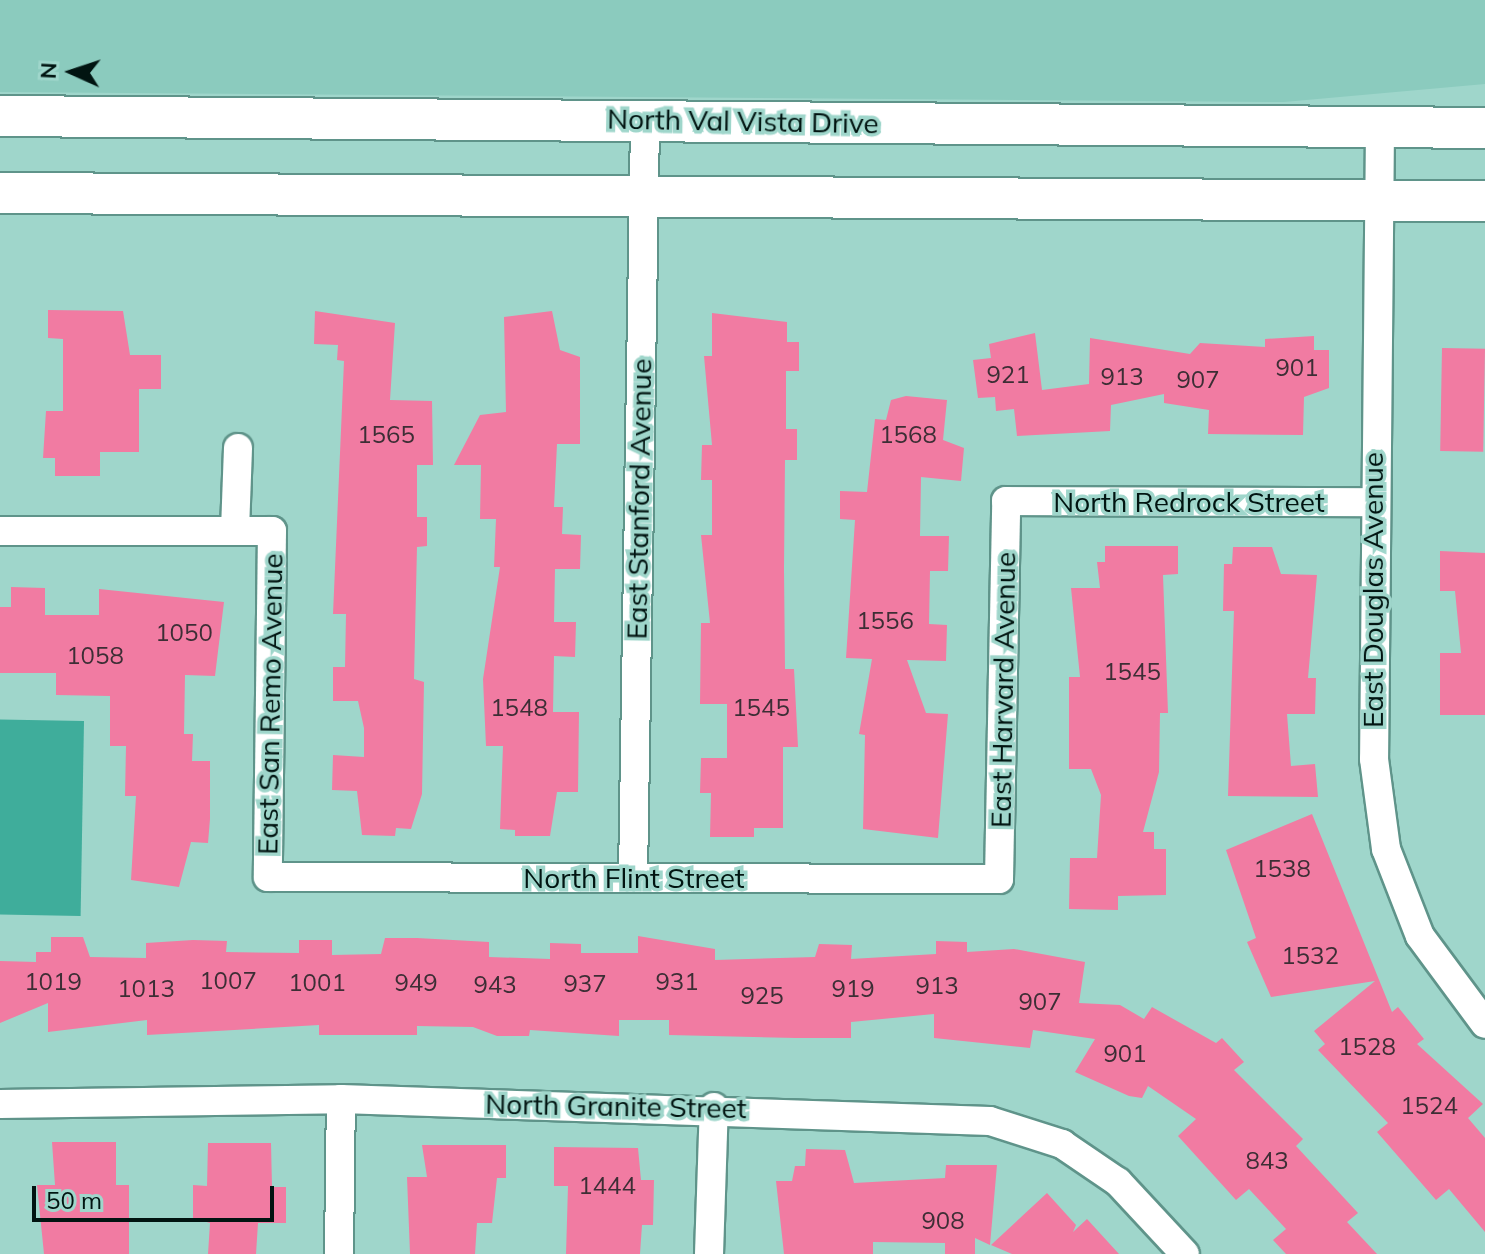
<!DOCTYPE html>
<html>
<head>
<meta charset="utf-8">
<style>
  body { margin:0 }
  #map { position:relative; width:1485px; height:1254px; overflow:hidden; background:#9fd6cb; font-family:Mulish,sans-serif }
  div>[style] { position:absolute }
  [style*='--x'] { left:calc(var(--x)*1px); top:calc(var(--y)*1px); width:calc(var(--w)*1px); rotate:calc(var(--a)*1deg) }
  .built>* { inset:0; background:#8bcbbe }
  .green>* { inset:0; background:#3fad9b; transform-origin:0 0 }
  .building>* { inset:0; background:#f17ba2; transform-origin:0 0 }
  .roads { filter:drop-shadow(2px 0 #5f948a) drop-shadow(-2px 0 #5f948a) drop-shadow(0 2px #5f948a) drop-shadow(0 -2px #5f948a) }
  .minor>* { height:28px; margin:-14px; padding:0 14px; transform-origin:14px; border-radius:14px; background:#fff }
  .secondary>* { height:40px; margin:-20px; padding:0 20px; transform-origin:20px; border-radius:20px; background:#fff }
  span { translate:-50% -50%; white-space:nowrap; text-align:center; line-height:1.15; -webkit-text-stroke:7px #9fd6cb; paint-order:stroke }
  .number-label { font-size:24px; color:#3d2e35 }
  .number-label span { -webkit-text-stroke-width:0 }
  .street-label { font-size:28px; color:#011411 }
  .north { position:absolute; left:32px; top:32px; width:80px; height:80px; -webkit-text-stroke:6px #9fd6cb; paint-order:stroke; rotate:273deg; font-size:22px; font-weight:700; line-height:32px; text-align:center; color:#011411 }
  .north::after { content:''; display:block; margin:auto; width:28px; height:36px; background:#011411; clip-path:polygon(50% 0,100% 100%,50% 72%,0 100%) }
  .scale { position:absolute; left:32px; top:1186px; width:242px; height:36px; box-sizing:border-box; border:4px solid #011411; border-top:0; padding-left:10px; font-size:24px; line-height:28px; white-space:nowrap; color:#011411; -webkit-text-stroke:6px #9fd6cb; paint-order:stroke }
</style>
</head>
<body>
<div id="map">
  <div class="built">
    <i style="clip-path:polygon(0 0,1485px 0,1485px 84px,1284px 102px,0 92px)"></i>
  </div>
  <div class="green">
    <i style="left:84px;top:721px;width:195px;height:84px;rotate:91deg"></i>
  </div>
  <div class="building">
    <i style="clip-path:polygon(48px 310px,123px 311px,130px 355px,161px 355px,161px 389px,139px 389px,139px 452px,100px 452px,100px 476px,55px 476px,55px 458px,43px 458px,46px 411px,63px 411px,63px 339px,48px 338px)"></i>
    <i style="clip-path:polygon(315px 311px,395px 323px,390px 400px,432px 401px,433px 465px,417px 465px,417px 517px,427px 517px,427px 546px,417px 547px,414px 679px,424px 682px,422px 794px,411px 829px,396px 828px,395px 836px,362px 835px,357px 791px,332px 790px,333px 755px,364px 757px,364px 728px,358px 701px,333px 701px,333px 667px,345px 667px,346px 614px,333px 614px,344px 361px,337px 360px,338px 345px,314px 344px)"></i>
    <i style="clip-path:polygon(552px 311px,560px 350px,580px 357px,580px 444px,557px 444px,554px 507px,563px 507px,562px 534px,581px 535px,580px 569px,555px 569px,554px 622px,576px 622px,575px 657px,554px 656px,553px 712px,579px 712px,578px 792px,557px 792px,550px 836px,515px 836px,515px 830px,500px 829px,503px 746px,486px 746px,483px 679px,500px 567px,494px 567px,496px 519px,480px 519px,481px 465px,454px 465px,480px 415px,506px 412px,504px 317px)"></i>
    <i style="clip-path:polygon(712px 313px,787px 322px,787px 342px,799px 342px,799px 371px,786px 371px,786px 429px,797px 429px,797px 460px,785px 460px,784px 569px,785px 669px,794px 669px,798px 747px,783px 747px,783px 828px,754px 828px,754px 837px,710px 837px,711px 793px,700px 793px,701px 758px,727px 758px,727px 704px,700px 704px,701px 623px,710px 623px,701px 535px,712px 535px,712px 480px,701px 480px,702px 445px,712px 445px,704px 356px,712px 356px)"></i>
    <i style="clip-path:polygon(1035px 333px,1042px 390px,1089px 384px,1090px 338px,1190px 354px,1200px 343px,1265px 347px,1265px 339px,1314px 336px,1314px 350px,1329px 350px,1329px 388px,1304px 397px,1303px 435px,1208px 434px,1209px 410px,1164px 403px,1164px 394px,1111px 405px,1110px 431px,1017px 436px,1014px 409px,996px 411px,995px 397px,978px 398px,973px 360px,991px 358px,989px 344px)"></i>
    <i style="left:1442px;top:348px;width:43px;height:103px;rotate:1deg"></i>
    <i style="clip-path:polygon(906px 396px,947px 400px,943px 440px,964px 448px,961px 481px,921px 477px,920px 536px,949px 536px,948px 571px,930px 571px,929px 624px,947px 625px,946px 661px,907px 660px,926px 713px,948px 714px,938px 838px,863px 829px,865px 735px,859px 734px,872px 659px,846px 658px,855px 520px,840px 519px,840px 491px,867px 492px,875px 419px,886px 420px,891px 400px)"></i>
    <i style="clip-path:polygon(1105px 546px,1178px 546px,1178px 574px,1163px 575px,1168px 713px,1160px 713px,1159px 772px,1143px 832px,1154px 832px,1154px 849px,1166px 849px,1166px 895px,1118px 896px,1118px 910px,1069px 909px,1070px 858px,1097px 858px,1101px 795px,1091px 769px,1069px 769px,1069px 677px,1080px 677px,1071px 588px,1100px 588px,1097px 562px,1105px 562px)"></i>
    <i style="clip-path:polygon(1233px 547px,1272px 547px,1281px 574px,1317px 575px,1308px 678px,1316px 678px,1315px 714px,1287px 714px,1291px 766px,1315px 764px,1318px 797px,1228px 796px,1234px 611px,1223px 611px,1224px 564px,1232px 564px)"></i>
    <i style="clip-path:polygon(1440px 551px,1485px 553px,1485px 715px,1440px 715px,1440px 653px,1461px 653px,1455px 591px,1440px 591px)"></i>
    <i style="clip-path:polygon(11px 587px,45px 588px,45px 615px,99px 615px,99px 589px,224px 602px,215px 676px,185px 675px,184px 734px,193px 734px,192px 761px,210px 761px,210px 819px,208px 843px,191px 842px,179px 887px,131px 880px,136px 796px,125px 796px,126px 746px,110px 746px,110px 696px,56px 695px,56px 673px,0 673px,0 607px,11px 607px)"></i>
    <i style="clip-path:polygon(1312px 814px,1392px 1012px,1398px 1007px,1424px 1039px,1417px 1044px,1483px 1104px,1468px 1118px,1485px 1138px,1485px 1232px,1449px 1189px,1436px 1200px,1377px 1132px,1388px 1123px,1318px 1050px,1325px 1044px,1314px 1031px,1375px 981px,1271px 997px,1247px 942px,1256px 938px,1226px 850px)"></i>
    <i style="clip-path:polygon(638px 936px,715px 949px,715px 960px,815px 957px,819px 944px,852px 945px,851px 959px,936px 954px,936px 941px,967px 942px,967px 952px,1014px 949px,1085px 962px,1079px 1003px,1120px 1005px,1144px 1019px,1152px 1007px,1216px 1043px,1222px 1038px,1244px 1062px,1234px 1070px,1303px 1139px,1296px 1146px,1358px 1213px,1347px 1222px,1377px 1254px,1286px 1254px,1273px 1240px,1286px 1229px,1249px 1189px,1236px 1200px,1178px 1136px,1196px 1119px,1148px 1086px,1142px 1098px,1129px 1096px,1075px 1072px,1095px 1039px,1033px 1030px,1030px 1048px,934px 1038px,934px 1014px,851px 1022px,851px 1038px,796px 1038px,669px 1035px,669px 1020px,619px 1020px,619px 1036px,530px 1030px,529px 1036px,497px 1036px,473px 1027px,417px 1026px,417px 1035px,319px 1035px,319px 1025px,147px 1035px,147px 1020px,48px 1032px,48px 1003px,0 1023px,0 961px,36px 962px,36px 952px,51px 952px,51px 937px,83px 937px,90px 957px,146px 958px,146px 943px,193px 940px,227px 941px,226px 952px,299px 953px,299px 940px,332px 940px,332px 955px,381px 954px,385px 938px,417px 938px,489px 942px,489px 957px,550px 959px,550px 943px,581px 944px,581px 953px,638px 953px)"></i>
    <i style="clip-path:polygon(52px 1142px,116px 1142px,116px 1185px,129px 1185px,129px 1254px,44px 1254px,37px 1185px,55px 1185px)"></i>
    <i style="clip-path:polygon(208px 1143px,271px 1143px,272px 1187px,286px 1187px,286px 1223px,258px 1223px,256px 1254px,208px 1254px,210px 1223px,193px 1218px,193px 1185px,207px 1186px)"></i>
    <i style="clip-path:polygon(422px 1145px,506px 1145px,506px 1178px,497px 1178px,492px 1223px,477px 1223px,475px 1254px,410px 1254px,407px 1177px,427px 1177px)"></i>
    <i style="clip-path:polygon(554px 1147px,638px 1148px,641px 1180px,654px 1180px,653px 1225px,642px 1225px,640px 1254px,566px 1254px,568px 1186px,554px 1186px)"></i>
    <i style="clip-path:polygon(806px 1149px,845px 1150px,854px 1183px,945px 1178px,946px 1165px,997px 1165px,990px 1245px,975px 1238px,975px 1254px,945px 1254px,945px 1243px,873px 1242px,873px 1254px,784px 1254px,776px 1181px,792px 1181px,795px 1166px,805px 1166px)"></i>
    <i style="clip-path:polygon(1047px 1193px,1076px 1225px,1073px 1232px,1087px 1219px,1119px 1254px,1012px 1254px,991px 1245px)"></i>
  </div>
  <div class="roads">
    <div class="minor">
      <i style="--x:1380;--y:128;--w:631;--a:90.54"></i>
      <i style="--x:1374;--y:759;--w:91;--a:82.4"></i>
      <i style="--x:1386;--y:849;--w:93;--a:68.7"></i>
      <i style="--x:1420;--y:936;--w:109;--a:53.5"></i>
      <i style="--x:235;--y:530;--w:82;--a:-87.9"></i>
      <i style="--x:0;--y:531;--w:272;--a:0"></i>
      <i style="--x:272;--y:531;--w:346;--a:90.7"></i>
      <i style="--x:268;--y:877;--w:731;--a:0.16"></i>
      <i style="--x:999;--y:879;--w:378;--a:-88.9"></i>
      <i style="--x:1006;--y:501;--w:366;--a:0.2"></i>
      <i style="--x:633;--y:878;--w:758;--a:-89.09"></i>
      <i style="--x:0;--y:1104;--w:341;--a:-0.8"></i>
      <i style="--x:341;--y:1099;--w:649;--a:1.94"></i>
      <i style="--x:990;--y:1121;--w:76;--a:17.7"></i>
      <i style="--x:1062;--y:1144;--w:68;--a:34.2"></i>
      <i style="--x:1118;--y:1182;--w:98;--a:47.1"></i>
      <i style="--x:339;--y:1254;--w:155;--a:-89.3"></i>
      <i style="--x:709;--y:1254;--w:147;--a:-88.1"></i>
    </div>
    <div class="secondary">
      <i style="--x:0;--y:116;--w:1485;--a:0.46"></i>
      <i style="--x:0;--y:193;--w:1485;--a:0.31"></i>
    </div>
  </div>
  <div class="number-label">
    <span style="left:1297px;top:368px">901</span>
    <span style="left:1008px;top:375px">921</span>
    <span style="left:1122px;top:377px">913</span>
    <span style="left:1198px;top:380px">907</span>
    <span style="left:386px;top:435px">1565</span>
    <span style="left:908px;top:435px">1568</span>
    <span style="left:885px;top:621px">1556</span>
    <span style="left:184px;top:633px">1050</span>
    <span style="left:95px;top:656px">1058</span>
    <span style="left:1132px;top:672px">1545</span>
    <span style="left:519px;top:708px">1548</span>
    <span style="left:761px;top:708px">1545</span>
    <span style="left:1282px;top:869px">1538</span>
    <span style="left:1310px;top:956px">1532</span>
    <span style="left:228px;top:981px">1007</span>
    <span style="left:53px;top:982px">1019</span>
    <span style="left:677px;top:982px">931</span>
    <span style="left:317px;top:983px">1001</span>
    <span style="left:416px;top:983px">949</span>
    <span style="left:585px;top:984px">937</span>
    <span style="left:495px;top:985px">943</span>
    <span style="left:937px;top:986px">913</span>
    <span style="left:146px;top:989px">1013</span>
    <span style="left:853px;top:989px">919</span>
    <span style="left:762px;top:996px">925</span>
    <span style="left:1040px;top:1002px">907</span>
    <span style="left:1367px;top:1047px">1528</span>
    <span style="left:1125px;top:1054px">901</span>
    <span style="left:1429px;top:1106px">1524</span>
    <span style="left:1267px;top:1161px">843</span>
    <span style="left:607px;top:1186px">1444</span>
    <span style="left:943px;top:1221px">908</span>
  </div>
  <div class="street-label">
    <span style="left:743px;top:121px;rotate:1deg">North Val Vista Drive</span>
    <span style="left:639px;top:499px;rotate:-89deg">East Stanford Avenue</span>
    <span style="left:1189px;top:502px">North Redrock Street</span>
    <span style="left:1373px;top:590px;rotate:-90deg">East Douglas Avenue</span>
    <span style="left:1003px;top:690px;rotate:-89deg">East Harvard Avenue</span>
    <span style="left:270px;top:704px;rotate:-89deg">East San Remo Avenue</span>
    <span style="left:634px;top:878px">North Flint Street</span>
    <span style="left:616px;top:1106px;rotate:1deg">North Granite Street</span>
  </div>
  <div class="north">N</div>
  <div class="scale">50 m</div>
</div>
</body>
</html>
